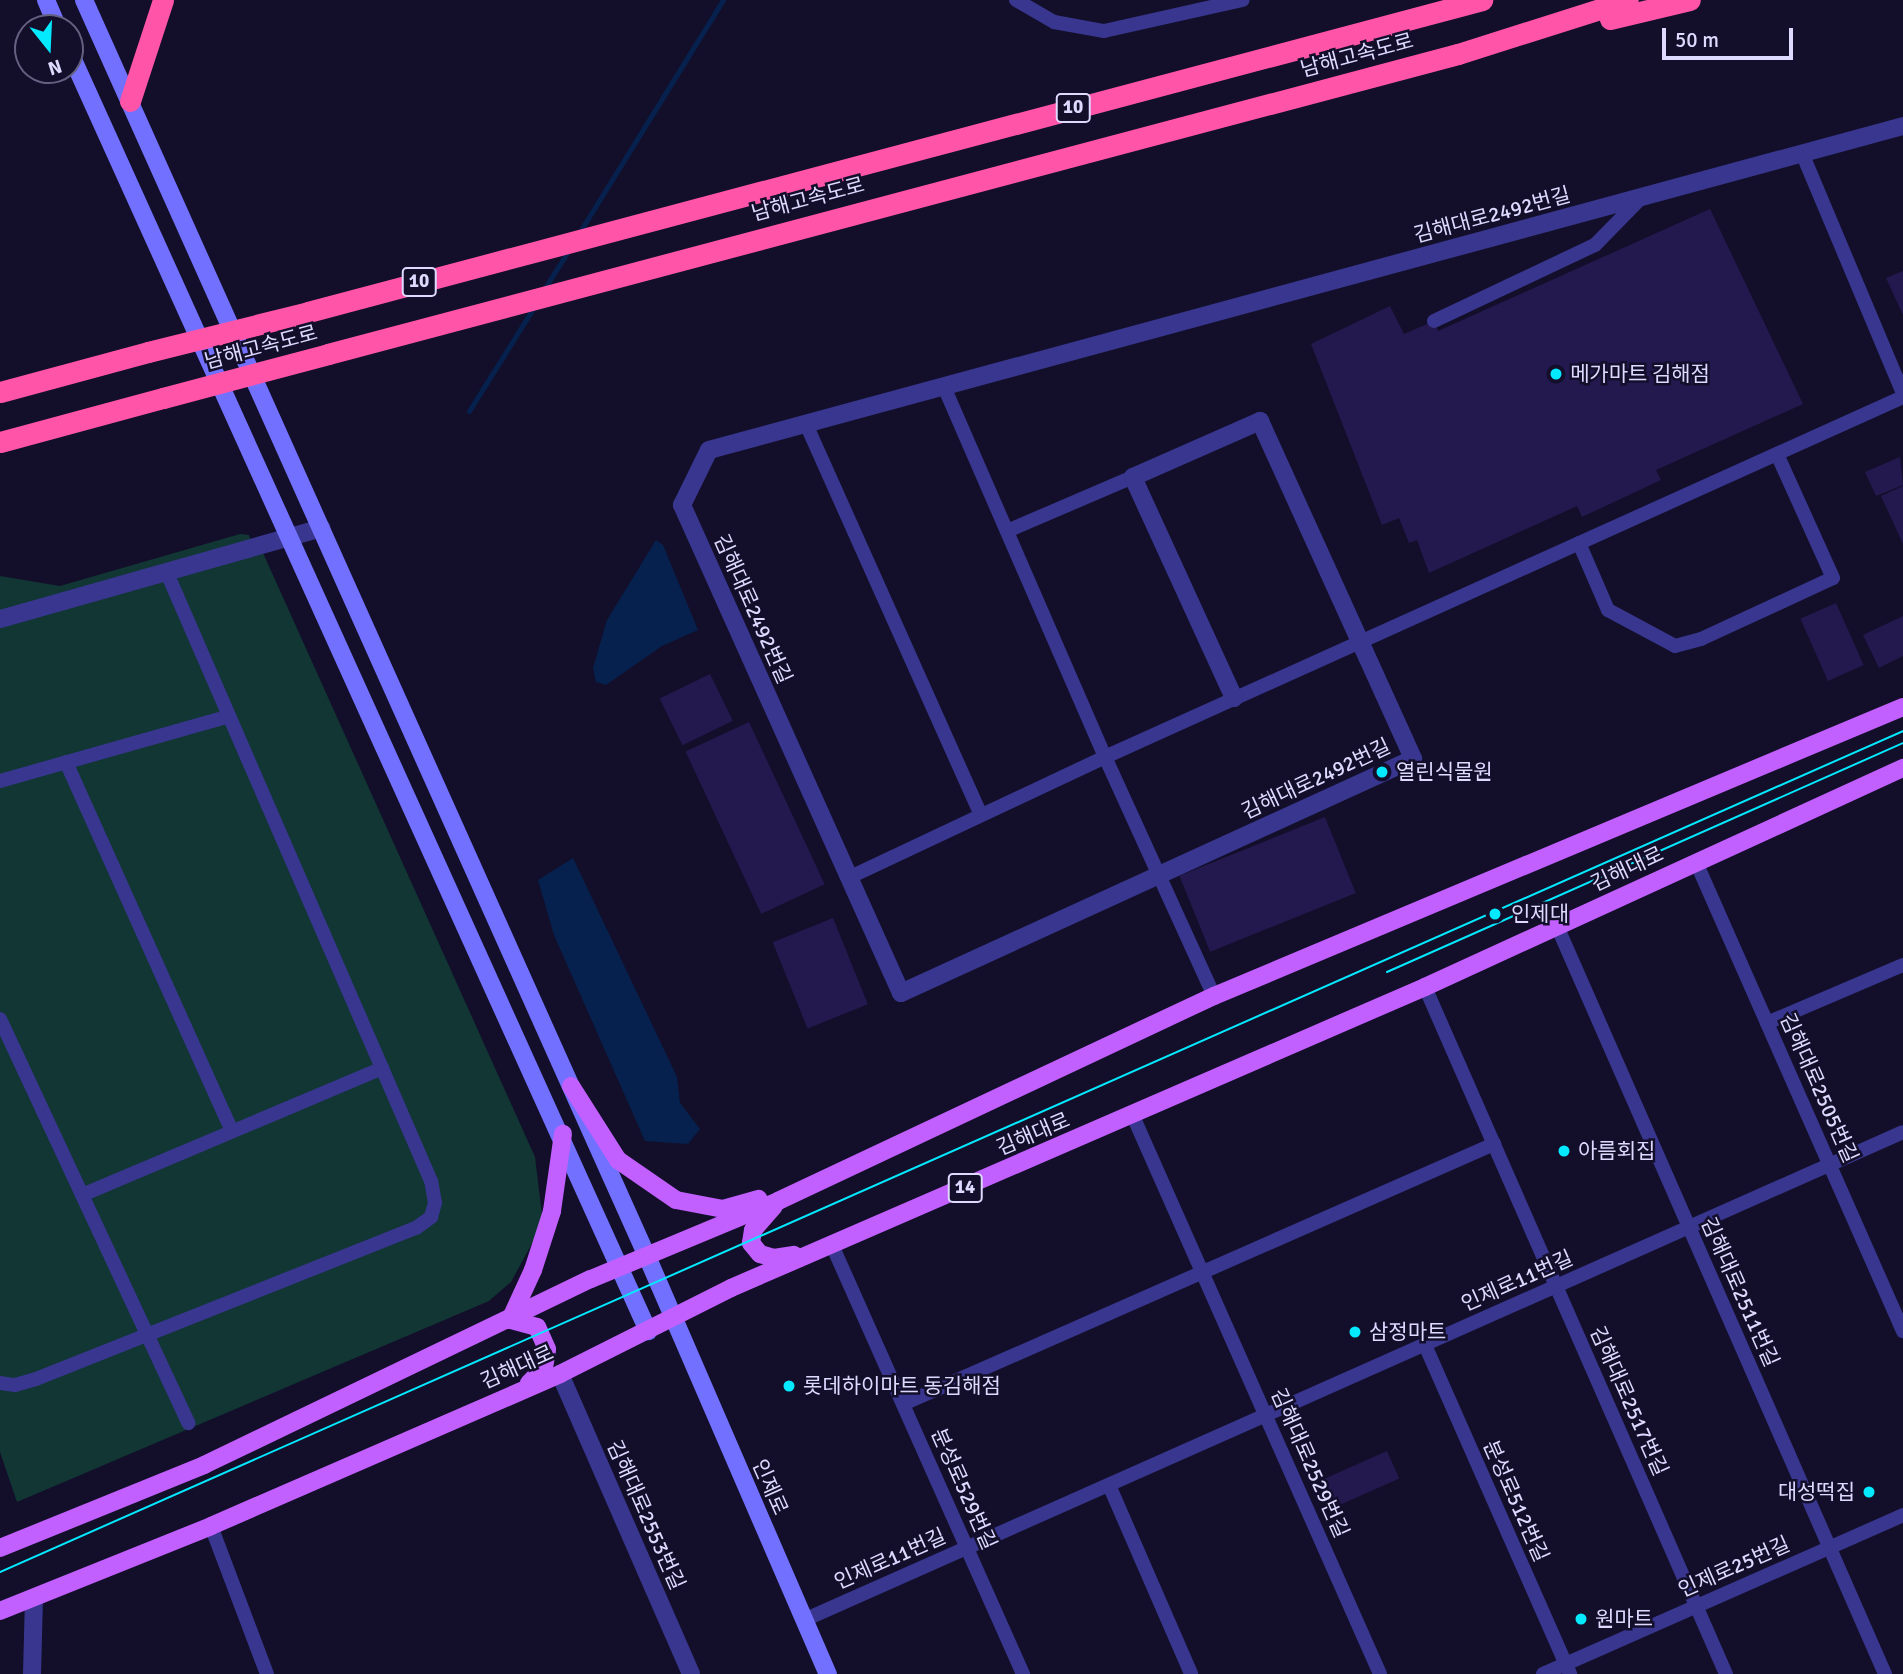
<!DOCTYPE html>
<html>
<head>
<meta charset="utf-8">
<style>
  body { margin:0 }
  #map { position:relative; width:1903px; height:1674px; overflow:hidden; background:#130f2b; font-family:Signika,"Noto Sans KR",sans-serif }
  div>[style] { position:absolute }
  [style*='--x'] { left:calc(var(--x)*1px); top:calc(var(--y)*1px); width:calc(var(--w)*1px); rotate:calc(var(--a)*1deg) }
  .green>* { inset:0; background:#113634 }
  .water>* { inset:0; background:#06214d }
  .stream>* { height:5px; margin:-2.5px; padding:0 2.5px; transform-origin:2.5px; border-radius:2.5px; background:#06214d }
  .building>* { inset:0; background:#23194e; transform-origin:0 0 }
  .minor>* { height:14px; margin:-7px; padding:0 7px; transform-origin:7px; border-radius:7px; background:#38368e }
  .tertiary>* { height:18px; margin:-9px; padding:0 9px; transform-origin:9px; border-radius:9px; background:#38368e }
  .secondary>* { height:18px; margin:-9px; padding:0 9px; transform-origin:9px; border-radius:9px; background:#7270ff }
  .primary>* { height:18px; margin:-9px; padding:0 9px; transform-origin:9px; border-radius:9px; background:#c260ff }
  .motorway>* { height:21px; margin:-10.5px; padding:0 10.5px; transform-origin:10.5px; border-radius:10.5px; background:#ff54a8 }
  .tram>* { height:2px; margin:-1px; padding:0 1px; transform-origin:1px; border-radius:1px; background:#05e9ff }
  .motorway-bridge>* { height:21px; margin:-10.5px; padding:0 10.5px; transform-origin:10.5px; border-radius:10.5px; background:#ff54a8 }
  .dots>* { width:19px; height:19px; translate:-50% -50%; box-sizing:border-box; border:4px solid #130f2b; border-radius:50% }
  span { translate:-50% -50%; white-space:nowrap; text-align:center; line-height:1.15; -webkit-text-stroke:5px #130f2b; paint-order:stroke }
  .shield-label span { padding:2px 5px; background:#130f2b; border:2px solid; border-radius:5px; -webkit-text-stroke-width:0 }
  .shield-label { font-size:19px; color:#ddd9ff; font-weight:700 }
  .street-label { font-size:21px; color:#ddd9ff }
  .poi-label { font-size:21px; color:#ddd9ff }
  .left { translate:0 -50%; text-align:left }
  .right { translate:-100% -50%; text-align:right }
  .north { position:absolute; left:14px; top:14px; width:70px; height:70px; box-sizing:border-box; background:#130f2b; border:2px solid #646080; border-radius:50%; rotate:162deg; font-size:19px; font-weight:700; line-height:28px; text-align:center; color:#ddd9ff }
  .north::after { content:''; display:block; margin:auto; width:24px; height:32px; background:#05e9ff; clip-path:polygon(50% 0,100% 100%,50% 72%,0 100%) }
  .scale { position:absolute; left:1662px; top:28px; width:131px; height:32px; box-sizing:border-box; border:4px solid #ddd9ff; border-top:0; padding-left:9px; font-size:21px; line-height:24px; white-space:nowrap; color:#ddd9ff; -webkit-text-stroke:5px #130f2b; paint-order:stroke }
</style>
</head>
<body>
<div id="map">
  <div class="green">
    <i style="clip-path:polygon(240px 534px,249px 535px,251px 541px,0 614px,0 576px,60px 586px)"></i>
    <i style="clip-path:polygon(263px 553px,535px 1157px,543px 1223px,511px 1282px,489px 1301px,17px 1502px,0 1452px,0 623px)"></i>
  </div>
  <div class="water">
    <i style="clip-path:polygon(656px 540px,663px 545px,698px 630px,662px 646px,606px 685px,596px 682px,593px 668px,607px 620px)"></i>
    <i style="clip-path:polygon(573px 858px,677px 1077px,680px 1103px,700px 1129px,688px 1144px,645px 1141px,554px 935px,538px 880px)"></i>
  </div>
  <div class="stream">
    <i style="--x:579;--y:233;--w:274;--a:-58.3"></i>
    <i style="--x:544;--y:289;--w:46;--a:-57.3"></i>
    <i style="--x:469;--y:411;--w:123;--a:-58"></i>
  </div>
  <div class="building">
    <i style="clip-path:polygon(1710px 209px,1803px 404px,1656px 470px,1661px 480px,1582px 517px,1577px 506px,1429px 573px,1417px 540px,1409px 543px,1399px 518px,1382px 525px,1311px 344px,1390px 306px,1404px 334px,1434px 321px,1438px 331px)"></i>
    <i style="clip-path:polygon(1903px 271px,1903px 315px,1886px 278px)"></i>
    <i style="clip-path:polygon(1900px 457px,1903px 485px,1876px 496px,1865px 472px)"></i>
    <i style="clip-path:polygon(1903px 486px,1903px 544px,1881px 496px)"></i>
    <i style="left:1836px;top:603px;width:68px;height:39px;rotate:66deg"></i>
    <i style="clip-path:polygon(1903px 616px,1903px 656px,1879px 668px,1863px 635px)"></i>
    <i style="left:710px;top:674px;width:52px;height:56px;rotate:64deg"></i>
    <i style="left:749px;top:722px;width:179px;height:70px;rotate:65deg"></i>
    <i style="left:1325px;top:817px;width:82px;height:157px;rotate:68deg"></i>
    <i style="left:833px;top:918px;width:93px;height:65px;rotate:68deg"></i>
    <i style="left:1387px;top:1451px;width:30px;height:69px;rotate:66deg"></i>
  </div>
  <div class="minor">
    <i style="--x:1016;--y:0;--w:44;--a:30.1"></i>
    <i style="--x:1054;--y:22;--w:51;--a:10.2"></i>
    <i style="--x:1104;--y:31;--w:142;--a:-12.6"></i>
    <i style="--x:1802;--y:153;--w:260;--a:67.2"></i>
    <i style="--x:1434;--y:321;--w:178;--a:-25.3"></i>
    <i style="--x:1595;--y:245;--w:67;--a:-45.6"></i>
    <i style="--x:806;--y:424;--w:428;--a:65.9"></i>
    <i style="--x:1007;--y:531;--w:137;--a:-23.2"></i>
    <i style="--x:1579;--y:543;--w:73;--a:66.6"></i>
    <i style="--x:1608;--y:610;--w:76;--a:28.2"></i>
    <i style="--x:1675;--y:646;--w:27;--a:-15"></i>
    <i style="--x:1701;--y:639;--w:145;--a:-24.8"></i>
    <i style="--x:1833;--y:578;--w:136;--a:-114.3"></i>
    <i style="--x:66;--y:762;--w:405;--a:65.8"></i>
    <i style="--x:0;--y:781;--w:238;--a:-15.8"></i>
    <i style="--x:1696;--y:862;--w:513;--a:66.19"></i>
    <i style="--x:848;--y:878;--w:284;--a:-25.2"></i>
    <i style="--x:1105;--y:757;--w:404;--a:-113.5"></i>
    <i style="--x:1557;--y:926;--w:817;--a:66.32"></i>
    <i style="--x:1425;--y:987;--w:750;--a:66.34"></i>
    <i style="--x:1214;--y:996;--w:263;--a:-114.5"></i>
    <i style="--x:1105;--y:757;--w:875;--a:-24.28"></i>
    <i style="--x:0;--y:1019;--w:446;--a:65"></i>
    <i style="--x:1767;--y:1023;--w:148;--a:-23.1"></i>
    <i style="--x:1133;--y:1116;--w:610;--a:66.12"></i>
    <i style="--x:82;--y:1195;--w:326;--a:-22.9"></i>
    <i style="--x:832;--y:1245;--w:470;--a:66"></i>
    <i style="--x:1425;--y:1345;--w:360;--a:66.2"></i>
    <i style="--x:0;--y:1383;--w:15;--a:8"></i>
    <i style="--x:15;--y:1385;--w:22;--a:-16"></i>
    <i style="--x:36;--y:1379;--w:409;--a:-21.7"></i>
    <i style="--x:416;--y:1228;--w:19;--a:-36"></i>
    <i style="--x:431;--y:1217;--w:15;--a:-74"></i>
    <i style="--x:435;--y:1203;--w:22;--a:-100"></i>
    <i style="--x:431;--y:1181;--w:663;--a:-113.47"></i>
    <i style="--x:903;--y:1404;--w:646;--a:-23.75"></i>
    <i style="--x:1109;--y:1485;--w:206;--a:66.5"></i>
    <i style="--x:211;--y:1526;--w:158;--a:69.3"></i>
    <i style="--x:804;--y:1620;--w:1202;--a:-23.94"></i>
    <i style="--x:1543;--y:1674;--w:394;--a:-23.8"></i>
  </div>
  <div class="tertiary">
    <i style="--x:0;--y:619;--w:334;--a:-15.8"></i>
    <i style="--x:1234;--y:698;--w:243;--a:-114.6"></i>
    <i style="--x:1133;--y:477;--w:139;--a:-23.8"></i>
    <i style="--x:1260;--y:421;--w:371;--a:65.6"></i>
    <i style="--x:1413;--y:759;--w:563;--a:155.44"></i>
    <i style="--x:901;--y:993;--w:535;--a:-114.17"></i>
    <i style="--x:682;--y:505;--w:61;--a:-63.9"></i>
    <i style="--x:709;--y:450;--w:1237;--a:-15.18"></i>
    <i style="--x:560;--y:1374;--w:327;--a:66.4"></i>
    <i style="--x:32;--y:1674;--w:76;--a:-88.5"></i>
  </div>
  <div class="secondary">
    <i style="--x:46;--y:0;--w:30;--a:67"></i>
    <i style="--x:84;--y:0;--w:1374;--a:65.86"></i>
    <i style="--x:646;--y:1254;--w:458;--a:66.6"></i>
    <i style="--x:70;--y:53;--w:1403;--a:65.66"></i>
  </div>
  <div class="primary">
    <i style="--x:571;--y:1086;--w:88;--a:57.6"></i>
    <i style="--x:618;--y:1160;--w:70;--a:34.6"></i>
    <i style="--x:676;--y:1200;--w:48;--a:10.8"></i>
    <i style="--x:723;--y:1209;--w:37;--a:-16"></i>
    <i style="--x:774;--y:1206;--w:32;--a:131"></i>
    <i style="--x:753;--y:1230;--w:13;--a:99"></i>
    <i style="--x:751;--y:1243;--w:14;--a:51"></i>
    <i style="--x:760;--y:1254;--w:15;--a:16"></i>
    <i style="--x:774;--y:1258;--w:20;--a:-9"></i>
    <i style="--x:529;--y:1383;--w:21;--a:-45"></i>
    <i style="--x:544;--y:1368;--w:19;--a:-81"></i>
    <i style="--x:547;--y:1349;--w:24;--a:-114"></i>
    <i style="--x:537;--y:1327;--w:28;--a:-165"></i>
    <i style="--x:510;--y:1320;--w:55;--a:-65.3"></i>
    <i style="--x:533;--y:1270;--w:62;--a:-72.1"></i>
    <i style="--x:552;--y:1211;--w:78;--a:-81.9"></i>
    <i style="--x:0;--y:1548;--w:220;--a:-22.1"></i>
    <i style="--x:204;--y:1465;--w:429;--a:-25.7"></i>
    <i style="--x:591;--y:1279;--w:203;--a:-22.6"></i>
    <i style="--x:778;--y:1201;--w:482;--a:-25.2"></i>
    <i style="--x:1214;--y:996;--w:747;--a:-22.76"></i>
    <i style="--x:0;--y:1611;--w:227;--a:-21.9"></i>
    <i style="--x:211;--y:1526;--w:381;--a:-23.5"></i>
    <i style="--x:560;--y:1374;--w:191;--a:-26.7"></i>
    <i style="--x:731;--y:1288;--w:756;--a:-23.45"></i>
    <i style="--x:1425;--y:987;--w:526;--a:-24.62"></i>
  </div>
  <div class="motorway">
    <i style="--x:1610;--y:19;--w:82;--a:-13.4"></i>
    <i style="--x:130;--y:101;--w:106;--a:-71.9"></i>
    <i style="--x:308;--y:312;--w:1215;--a:-14.88"></i>
    <i style="--x:328;--y:354;--w:1169;--a:-14.87"></i>
    <i style="--x:1458;--y:54;--w:178;--a:-17.6"></i>
    <i style="--x:0;--y:392;--w:153;--a:-15.1"></i>
    <i style="--x:0;--y:442;--w:169;--a:-15.1"></i>
  </div>
  <div class="tram">
    <i style="--x:1387;--y:972;--w:565;--a:-23.93"></i>
    <i style="--x:0;--y:1572;--w:2081;--a:-23.84"></i>
  </div>
  <div class="motorway-bridge">
    <i style="--x:148;--y:352;--w:165;--a:-14"></i>
    <i style="--x:163;--y:398;--w:171;--a:-14.9"></i>
  </div>
  <div class="dots">
    <i style="left:1556px;top:374px;background:#05e9ff"></i>
    <i style="left:1382px;top:772px;background:#05e9ff"></i>
    <i style="left:1495px;top:914px;background:#05e9ff"></i>
    <i style="left:1564px;top:1151px;background:#05e9ff"></i>
    <i style="left:1355px;top:1332px;background:#05e9ff"></i>
    <i style="left:789px;top:1386px;background:#05e9ff"></i>
    <i style="left:1869px;top:1492px;background:#05e9ff"></i>
    <i style="left:1581px;top:1619px;background:#05e9ff"></i>
  </div>
  <div class="shield-label">
    <span style="left:1073px;top:108px">10</span>
    <span style="left:419px;top:282px">10</span>
    <span style="left:965px;top:1188px">14</span>
  </div>
  <div class="street-label">
    <span style="left:1357px;top:55px;rotate:-15deg">남해고속도로</span>
    <span style="left:808px;top:199px;rotate:-15deg">남해고속도로</span>
    <span style="left:1492px;top:215px;rotate:-15deg">김해대로2492번길</span>
    <span style="left:261px;top:347px;rotate:-15deg">남해고속도로</span>
    <span style="left:753px;top:609px;rotate:66deg">김해대로2492번길</span>
    <span style="left:1316px;top:779px;rotate:-25deg">김해대로2492번길</span>
    <span style="left:1627px;top:869px;rotate:-25deg">김해대로</span>
    <span style="left:1819px;top:1088px;rotate:66deg">김해대로2505번길</span>
    <span style="left:1033px;top:1134px;rotate:-23deg">김해대로</span>
    <span style="left:1517px;top:1281px;rotate:-24deg">인제로11번길</span>
    <span style="left:1740px;top:1292px;rotate:66deg">김해대로2511번길</span>
    <span style="left:517px;top:1367px;rotate:-24deg">김해대로</span>
    <span style="left:1629px;top:1401px;rotate:66deg">김해대로2517번길</span>
    <span style="left:1310px;top:1463px;rotate:66deg">김해대로2529번길</span>
    <span style="left:770px;top:1487px;rotate:66deg">인제로</span>
    <span style="left:964px;top:1489px;rotate:66deg">분성로529번길</span>
    <span style="left:1516px;top:1501px;rotate:66deg">분성로512번길</span>
    <span style="left:646px;top:1515px;rotate:66deg">김해대로2553번길</span>
    <span style="left:890px;top:1559px;rotate:-24deg">인제로11번길</span>
    <span style="left:1734px;top:1567px;rotate:-24deg">인제로25번길</span>
  </div>
  <div class="poi-label">
    <span class="left" style="left:1570px;top:374px">메가마트 김해점</span>
    <span class="left" style="left:1396px;top:772px">열린식물원</span>
    <span class="left" style="left:1511px;top:914px">인제대</span>
    <span class="left" style="left:1578px;top:1151px">아름회집</span>
    <span class="left" style="left:1369px;top:1332px">삼정마트</span>
    <span class="left" style="left:803px;top:1386px">롯데하이마트 동김해점</span>
    <span class="right" style="left:1855px;top:1492px">대성떡집</span>
    <span class="left" style="left:1595px;top:1619px">원마트</span>
  </div>
  <div class="north">N</div>
  <div class="scale">50 m</div>
</div>
</body>
</html>
